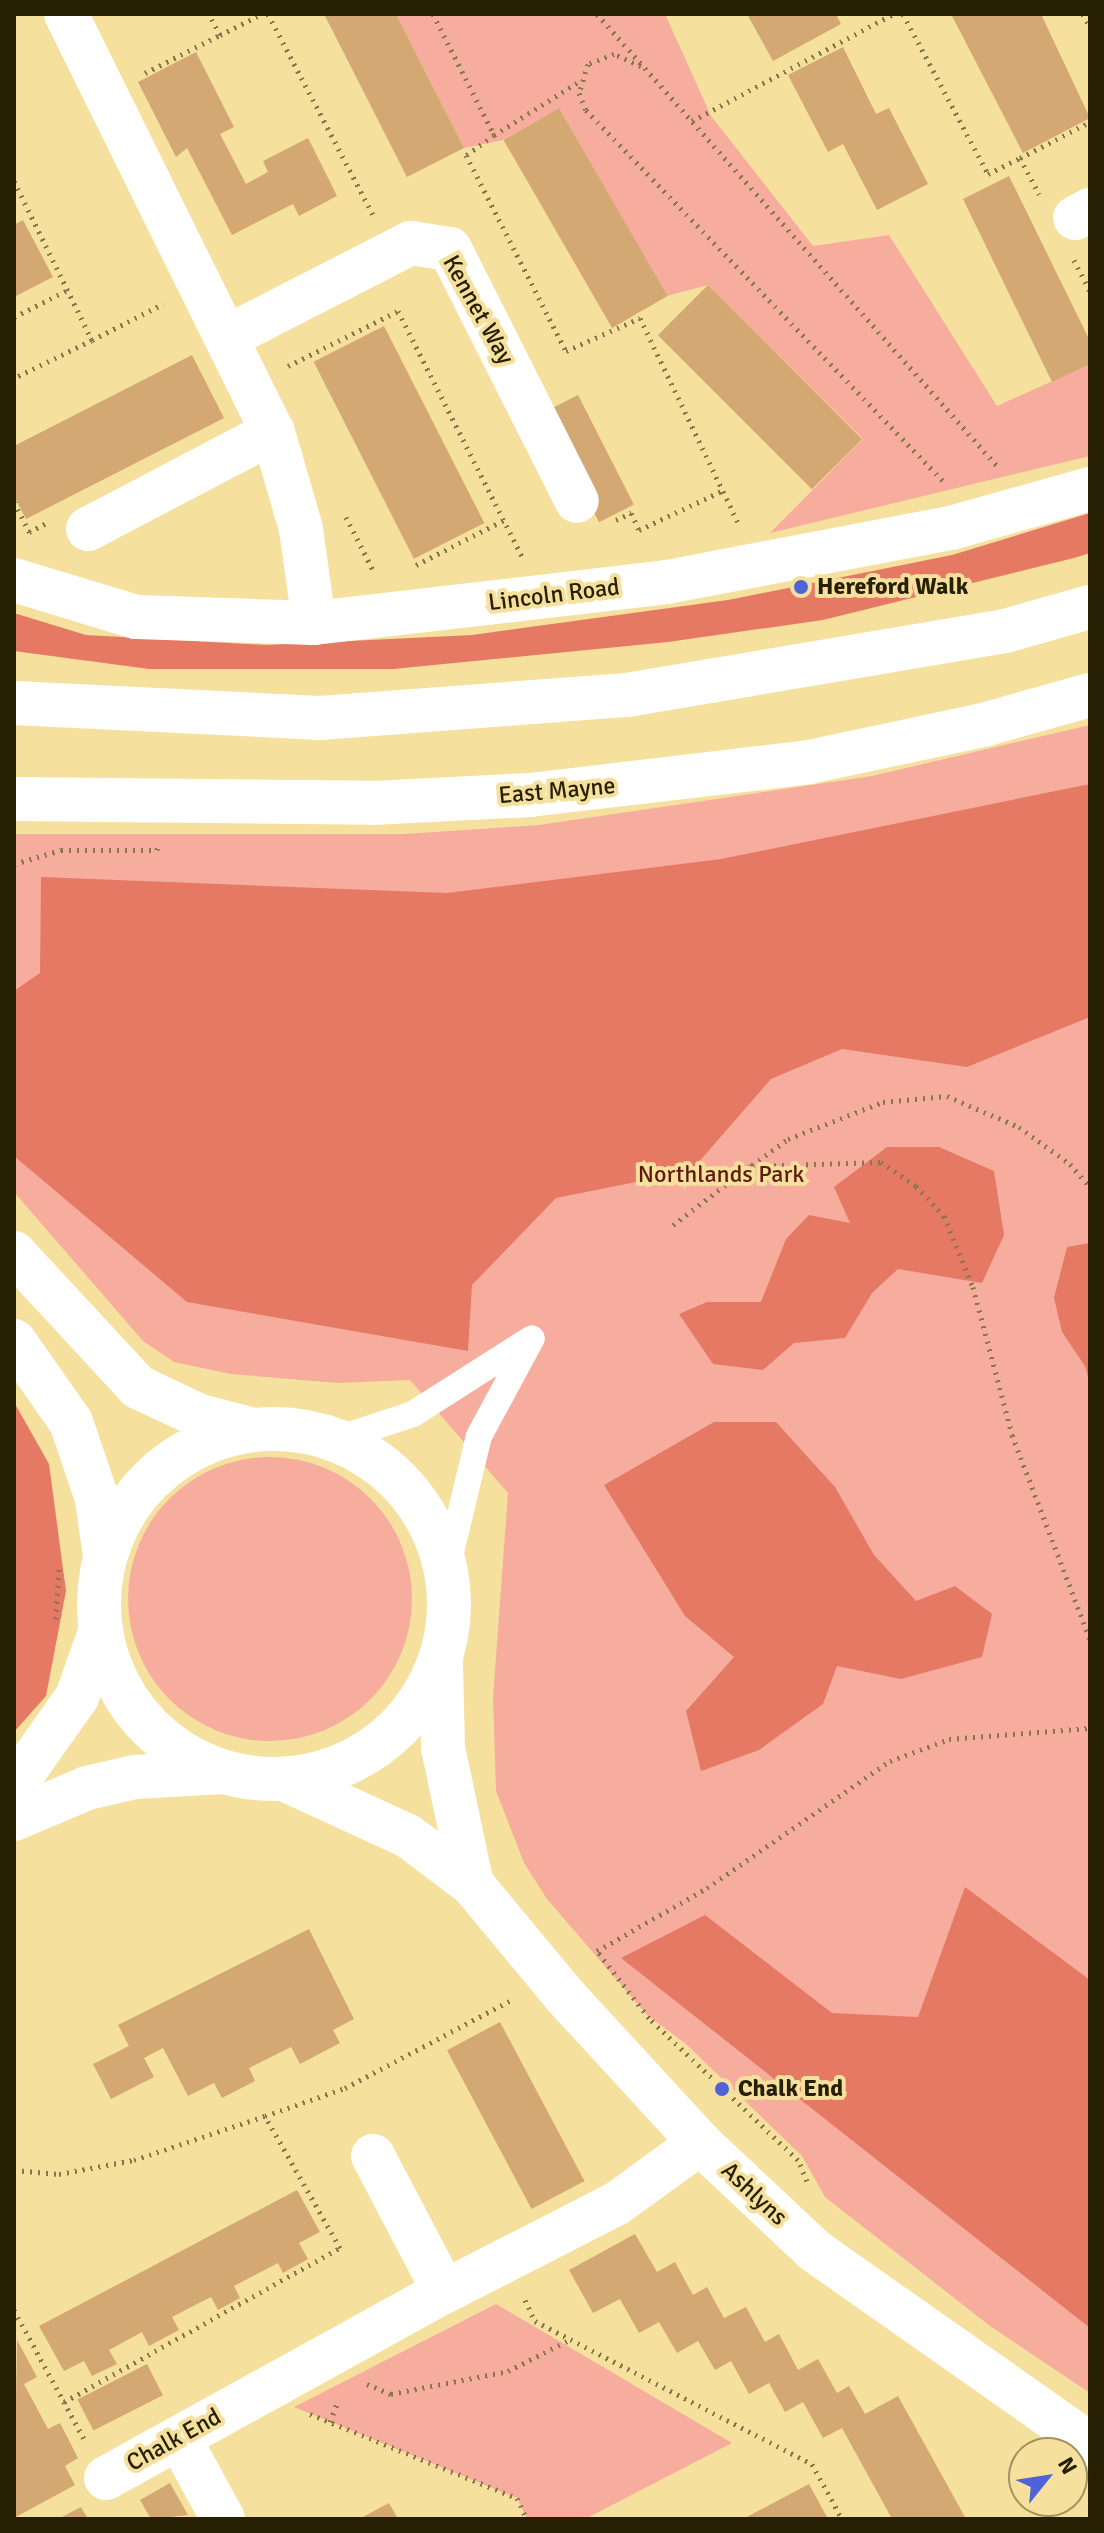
<!DOCTYPE html>
<html>
<head>
<meta charset="utf-8">
<style>
  body { margin:0 }
  #map { position:relative; width:1104px; height:2533px; overflow:hidden; background:#f6e09d; font-family:Signika,sans-serif }
  div>[style] { position:absolute }
  [style*='--x'] { left:calc(var(--x)*1px); top:calc(var(--y)*1px); width:calc(var(--w)*1px); rotate:calc(var(--a)*1deg) }
  .green>* { inset:0; background:#f6ad9e }
  .round { border-radius:50% }
  .forest>* { inset:0; background:#e57964 }
  .building>* { inset:0; background:#d4a872; transform-origin:0 0 }
  .path>* { height:5px; margin-top:-2.5px; transform-origin:0; background:repeating-linear-gradient(90deg,#87784b 0 2px,transparent 0 8px) }
  .lane>* { height:26px; margin:-13px; padding:0 13px; transform-origin:13px; border-radius:13px; background:#fff }
  .street>* { height:44px; margin:-22px; padding:0 22px; transform-origin:22px; border-radius:22px; background:#fff }
  .secondary>* { height:44px; margin:-22px; padding:0 22px; transform-origin:22px; border-radius:22px; background:#fff }
  .secondary>.ring { margin:-22px; padding:0; box-sizing:content-box; background:none; border:44px solid #fff; border-radius:50% }
  .primary>* { height:44px; margin:-22px; padding:0 22px; transform-origin:22px; border-radius:22px; background:#fff }
  .dots>* { width:22px; height:22px; translate:-50% -50%; box-sizing:border-box; border:4px solid #f6e09d; border-radius:50% }
  span { translate:-50% -50%; white-space:nowrap; text-align:center; line-height:1.15; -webkit-text-stroke:8px #f6e09d; paint-order:stroke }
  .street-label { font-size:24px; color:#271f04 }
  .poi-label { font-size:24px; color:#271f04; font-weight:700 }
  .left { translate:0 -50%; text-align:left }
  .park-label { font-size:24px; color:#5e1a0f }
  .frame { position:absolute; inset:0; border:16px solid #271f04; pointer-events:none }
  .north { position:absolute; left:1008px; top:2437px; width:80px; height:80px; box-sizing:border-box; background:#f6e09d; border:2px solid #a39360; border-radius:50%; rotate:60deg; font-size:22px; font-weight:700; line-height:32px; text-align:center; color:#271f04 }
  .north::after { content:''; display:block; margin:auto; width:28px; height:36px; background:#4f62d8; clip-path:polygon(50% 0,100% 100%,50% 72%,0 100%) }
</style>
</head>
<body>
<div id="map">
  <div class="green">
    <i style="clip-path:polygon(396px 14px,665px 14px,711px 116px,813px 246px,889px 235px,997px 406px,1090px 364px,1090px 456px,770px 533px,863px 439px,708px 285px,667px 296px,559px 108px,503px 140px,464px 148px)"></i>
    <i style="clip-path:polygon(1090px 725px,1090px 2393px,990px 2326px,825px 2197px,802px 2156px,686px 2044px,647px 2015px,547px 1899px,524px 1863px,496px 1791px,493px 1697px,508px 1493px,410px 1380px,337px 1383px,231px 1374px,174px 1362px,143px 1341px,14px 1192px,14px 834px,404px 834px,539px 825px,872px 776px)"></i>
    <i class="round" style="left:128px;top:1457px;width:284px;height:284px"></i>
    <i style="clip-path:polygon(496px 2304px,732px 2443px,585px 2519px,527px 2519px,517px 2498px,294px 2407px)"></i>
  </div>
  <div class="forest">
    <i style="clip-path:polygon(1090px 513px,1090px 553px,1074px 558px,823px 620px,668px 642px,393px 669px,149px 669px,14px 651px,14px 613px,86px 635px,267px 645px,472px 635px,728px 600px,952px 555px)"></i>
    <i style="clip-path:polygon(1090px 784px,1090px 1017px,967px 1067px,842px 1049px,771px 1079px,691px 1171px,556px 1198px,472px 1285px,468px 1351px,187px 1302px,14px 1156px,14px 991px,40px 973px,41px 877px,447px 893px,721px 859px)"></i>
    <i style="clip-path:polygon(887px 1147px,939px 1147px,994px 1171px,1004px 1235px,982px 1283px,898px 1269px,872px 1293px,845px 1338px,794px 1343px,763px 1370px,713px 1364px,679px 1314px,707px 1302px,761px 1302px,786px 1239px,809px 1215px,850px 1223px,834px 1187px)"></i>
    <i style="clip-path:polygon(1090px 1243px,1090px 1384px,1085px 1366px,1062px 1332px,1054px 1298px,1067px 1247px)"></i>
    <i style="clip-path:polygon(14px 1402px,49px 1464px,66px 1591px,46px 1696px,14px 1732px)"></i>
    <i style="clip-path:polygon(714px 1422px,776px 1422px,835px 1487px,874px 1555px,916px 1601px,955px 1586px,992px 1614px,982px 1657px,901px 1679px,837px 1666px,823px 1704px,759px 1750px,701px 1771px,686px 1711px,734px 1657px,685px 1616px,604px 1485px)"></i>
    <i style="clip-path:polygon(965px 1887px,1090px 1980px,1090px 2328px,621px 1958px,705px 1915px,832px 2013px,918px 2017px)"></i>
  </div>
  <div class="building">
    <i style="clip-path:polygon(324px 14px,396px 14px,464px 148px,407px 177px)"></i>
    <i style="clip-path:polygon(747px 14px,836px 14px,841px 24px,773px 61px)"></i>
    <i style="clip-path:polygon(951px 14px,1041px 14px,1090px 118px,1023px 153px)"></i>
    <i style="clip-path:polygon(843px 47px,876px 114px,889px 108px,928px 184px,877px 210px,843px 144px,828px 152px,788px 75px)"></i>
    <i style="clip-path:polygon(196px 52px,234px 127px,220px 134px,246px 184px,268px 172px,263px 161px,308px 138px,337px 196px,299px 216px,293px 204px,232px 235px,187px 148px,176px 157px,138px 82px)"></i>
    <i style="left:559px;top:108px;width:217px;height:64px;rotate:60deg"></i>
    <i style="clip-path:polygon(1009px 176px,1090px 341px,1090px 364px,1052px 382px,963px 199px)"></i>
    <i style="clip-path:polygon(23px 220px,53px 277px,14px 297px,14px 225px)"></i>
    <i style="left:708px;top:285px;width:218px;height:71px;rotate:45deg"></i>
    <i style="left:384px;top:326px;width:221px;height:79px;rotate:63deg"></i>
    <i style="clip-path:polygon(192px 355px,224px 418px,26px 519px,14px 496px,14px 446px)"></i>
    <i style="left:578px;top:395px;width:123px;height:39px;rotate:63deg"></i>
    <i style="clip-path:polygon(309px 1929px,354px 2019px,333px 2030px,340px 2043px,300px 2064px,291px 2047px,249px 2068px,255px 2081px,222px 2098px,214px 2083px,188px 2096px,163px 2048px,144px 2058px,154px 2077px,111px 2099px,93px 2064px,129px 2046px,118px 2025px)"></i>
    <i style="left:500px;top:2022px;width:180px;height:60px;rotate:62deg"></i>
    <i style="clip-path:polygon(297px 2190px,320px 2232px,299px 2243px,308px 2259px,283px 2273px,278px 2263px,234px 2286px,240px 2298px,218px 2310px,211px 2297px,172px 2317px,179px 2330px,149px 2346px,142px 2332px,109px 2350px,117px 2364px,92px 2376px,84px 2361px,64px 2371px,39px 2326px)"></i>
    <i style="clip-path:polygon(635px 2234px,657px 2272px,675px 2262px,693px 2295px,707px 2287px,724px 2318px,746px 2307px,765px 2342px,779px 2334px,798px 2370px,818px 2359px,837px 2393px,849px 2386px,865px 2414px,898px 2396px,966px 2519px,892px 2519px,842px 2428px,823px 2438px,803px 2402px,785px 2412px,769px 2383px,749px 2394px,731px 2361px,715px 2370px,698px 2341px,677px 2353px,659px 2322px,639px 2333px,620px 2299px,593px 2313px,569px 2270px)"></i>
    <i style="clip-path:polygon(17px 2340px,37px 2377px,24px 2384px,48px 2429px,60px 2423px,78px 2458px,65px 2466px,75px 2485px,14px 2518px)"></i>
    <i style="left:147px;top:2364px;width:35px;height:78px;rotate:63deg"></i>
    <i style="clip-path:polygon(170px 2483px,188px 2515px,151px 2519px,140px 2500px)"></i>
    <i style="clip-path:polygon(809px 2484px,828px 2519px,743px 2519px)"></i>
    <i style="clip-path:polygon(389px 2503px,398px 2519px,359px 2519px)"></i>
    <i style="clip-path:polygon(81px 2507px,88px 2519px,58px 2519px)"></i>
  </div>
  <div class="path">
    <i style="--x:268;--y:14;--w:227;--a:62.4"></i>
    <i style="--x:433;--y:14;--w:136;--a:63.2"></i>
    <i style="--x:494;--y:135;--w:34;--a:144"></i>
    <i style="--x:466;--y:155;--w:220;--a:63"></i>
    <i style="--x:566;--y:351;--w:81;--a:-24"></i>
    <i style="--x:640;--y:318;--w:227;--a:64.4"></i>
    <i style="--x:597;--y:14;--w:606;--a:48.48"></i>
    <i style="--x:903;--y:14;--w:181;--a:62"></i>
    <i style="--x:988;--y:174;--w:36;--a:-27"></i>
    <i style="--x:1020;--y:158;--w:41;--a:62.2"></i>
    <i style="--x:1083;--y:14;--w:16;--a:63"></i>
    <i style="--x:220;--y:35;--w:47;--a:-26.6"></i>
    <i style="--x:641;--y:66;--w:30;--a:-156"></i>
    <i style="--x:614;--y:54;--w:28;--a:159"></i>
    <i style="--x:588;--y:64;--w:30;--a:107"></i>
    <i style="--x:579;--y:93;--w:18;--a:68"></i>
    <i style="--x:586;--y:110;--w:518;--a:46.1"></i>
    <i style="--x:145;--y:73;--w:84;--a:-26.9"></i>
    <i style="--x:220;--y:35;--w:24;--a:-118"></i>
    <i style="--x:692;--y:121;--w:228;--a:-28"></i>
    <i style="--x:494;--y:135;--w:102;--a:-32.1"></i>
    <i style="--x:1020;--y:158;--w:79;--a:-27.2"></i>
    <i style="--x:14;--y:181;--w:177;--a:63.9"></i>
    <i style="--x:92;--y:340;--w:87;--a:154"></i>
    <i style="--x:1074;--y:260;--w:35;--a:63"></i>
    <i style="--x:14;--y:317;--w:60;--a:-26.6"></i>
    <i style="--x:92;--y:340;--w:80;--a:-26.9"></i>
    <i style="--x:288;--y:366;--w:123;--a:-26.6"></i>
    <i style="--x:398;--y:311;--w:275;--a:63.2"></i>
    <i style="--x:14;--y:502;--w:34;--a:63"></i>
    <i style="--x:29;--y:532;--w:18;--a:-27"></i>
    <i style="--x:346;--y:517;--w:62;--a:63"></i>
    <i style="--x:616;--y:520;--w:17;--a:-25"></i>
    <i style="--x:631;--y:513;--w:19;--a:65"></i>
    <i style="--x:639;--y:530;--w:92;--a:-25.2"></i>
    <i style="--x:416;--y:565;--w:99;--a:-27.1"></i>
    <i style="--x:14;--y:864;--w:49;--a:-16.6"></i>
    <i style="--x:61;--y:850;--w:96;--a:0"></i>
    <i style="--x:157;--y:850;--w:5;--a:-79"></i>
    <i style="--x:752;--y:1165;--w:44;--a:-35.8"></i>
    <i style="--x:788;--y:1139;--w:102;--a:-21.3"></i>
    <i style="--x:883;--y:1102;--w:64;--a:-5.4"></i>
    <i style="--x:947;--y:1096;--w:78;--a:23.3"></i>
    <i style="--x:1019;--y:1127;--w:63;--a:36"></i>
    <i style="--x:1070;--y:1164;--w:30;--a:49"></i>
    <i style="--x:673;--y:1225;--w:97;--a:-37.5"></i>
    <i style="--x:750;--y:1166;--w:131;--a:-1.7"></i>
    <i style="--x:881;--y:1162;--w:42;--a:34.4"></i>
    <i style="--x:916;--y:1186;--w:41;--a:47"></i>
    <i style="--x:944;--y:1216;--w:77;--a:67.8"></i>
    <i style="--x:973;--y:1287;--w:153;--a:75.2"></i>
    <i style="--x:1012;--y:1435;--w:218;--a:69.1"></i>
    <i style="--x:56;--y:1619;--w:54;--a:-86.8"></i>
    <i style="--x:14;--y:2170;--w:45;--a:5.1"></i>
    <i style="--x:59;--y:2174;--w:76;--a:-10.6"></i>
    <i style="--x:134;--y:2160;--w:138;--a:-18.6"></i>
    <i style="--x:265;--y:2116;--w:85;--a:-19.3"></i>
    <i style="--x:345;--y:2088;--w:188;--a:-27.9"></i>
    <i style="--x:807;--y:2181;--w:23;--a:-113"></i>
    <i style="--x:798;--y:2160;--w:206;--a:-136.4"></i>
    <i style="--x:649;--y:2018;--w:85;--a:-127.8"></i>
    <i style="--x:597;--y:1951;--w:127;--a:-29.8"></i>
    <i style="--x:707;--y:1888;--w:223;--a:-34.8"></i>
    <i style="--x:890;--y:1761;--w:63;--a:-20.4"></i>
    <i style="--x:949;--y:1739;--w:141;--a:-4.5"></i>
    <i style="--x:525;--y:2300;--w:23;--a:65"></i>
    <i style="--x:535;--y:2321;--w:312;--a:27.3"></i>
    <i style="--x:812;--y:2464;--w:63;--a:61.4"></i>
    <i style="--x:14;--y:2310;--w:149;--a:61.5"></i>
    <i style="--x:367;--y:2384;--w:26;--a:23"></i>
    <i style="--x:391;--y:2394;--w:119;--a:-11.1"></i>
    <i style="--x:508;--y:2371;--w:68;--a:-26.9"></i>
    <i style="--x:64;--y:2402;--w:316;--a:-29.2"></i>
    <i style="--x:340;--y:2248;--w:152;--a:-119.6"></i>
    <i style="--x:310;--y:2414;--w:223;--a:22.1"></i>
    <i style="--x:517;--y:2498;--w:23;--a:65"></i>
    <i style="--x:330;--y:2422;--w:22;--a:-69"></i>
  </div>
  <div class="lane">
    <i style="--x:334;--y:1440;--w:83;--a:-18.2"></i>
    <i style="--x:413;--y:1414;--w:138;--a:-32.5"></i>
    <i style="--x:447;--y:1569;--w:137;--a:-76.5"></i>
    <i style="--x:479;--y:1436;--w:111;--a:-61.6"></i>
  </div>
  <div class="street">
    <i style="--x:66;--y:14;--w:466;--a:63.7"></i>
    <i style="--x:273;--y:432;--w:101;--a:73.9"></i>
    <i style="--x:301;--y:529;--w:95;--a:82.1"></i>
    <i style="--x:1075;--y:218;--w:17;--a:-28"></i>
    <i style="--x:227;--y:337;--w:207;--a:-27.1"></i>
    <i style="--x:411;--y:243;--w:39;--a:9"></i>
    <i style="--x:450;--y:249;--w:282;--a:63.3"></i>
    <i style="--x:88;--y:529;--w:209;--a:-27.7"></i>
    <i style="--x:14;--y:580;--w:127;--a:16.9"></i>
    <i style="--x:136;--y:617;--w:178;--a:1.9"></i>
    <i style="--x:314;--y:623;--w:355;--a:-6.6"></i>
    <i style="--x:667;--y:582;--w:289;--a:-10.8"></i>
    <i style="--x:951;--y:528;--w:144;--a:-15.7"></i>
    <i style="--x:14;--y:1786;--w:109;--a:-54.7"></i>
    <i style="--x:77;--y:1697;--w:69;--a:-70.5"></i>
    <i style="--x:14;--y:1819;--w:79;--a:-23"></i>
    <i style="--x:87;--y:1788;--w:49;--a:-12.9"></i>
    <i style="--x:135;--y:1777;--w:88;--a:-3.3"></i>
    <i style="--x:373;--y:2156;--w:153;--a:62.3"></i>
    <i style="--x:179;--y:2438;--w:92;--a:61.5"></i>
    <i style="--x:106;--y:2478;--w:372;--a:-28.9"></i>
    <i style="--x:432;--y:2298;--w:207;--a:-27.1"></i>
    <i style="--x:616;--y:2204;--w:104;--a:-36"></i>
  </div>
  <div class="secondary">
    <i style="--x:14;--y:1253;--w:183;--a:47.2"></i>
    <i style="--x:138;--y:1387;--w:68;--a:25.1"></i>
    <i style="--x:200;--y:1416;--w:52;--a:14.6"></i>
    <i style="--x:14;--y:1341;--w:99;--a:54.9"></i>
    <i style="--x:71;--y:1422;--w:81;--a:71.3"></i>
    <i style="--x:97;--y:1499;--w:59;--a:82.1"></i>
    <i class="ring" style="left:99px;top:1429px;width:306px;height:306px"></i>
    <i style="--x:441;--y:1665;--w:83;--a:88.6"></i>
    <i style="--x:443;--y:1748;--w:139;--a:78"></i>
    <i style="--x:286;--y:1780;--w:134;--a:24.7"></i>
    <i style="--x:408;--y:1836;--w:80;--a:36.9"></i>
    <i style="--x:472;--y:1884;--w:144;--a:50.3"></i>
    <i style="--x:564;--y:1995;--w:201;--a:47.4"></i>
    <i style="--x:700;--y:2143;--w:158;--a:43.2"></i>
    <i style="--x:815;--y:2251;--w:336;--a:35.1"></i>
  </div>
  <div class="primary">
    <i style="--x:14;--y:703;--w:306;--a:2.8"></i>
    <i style="--x:320;--y:718;--w:308;--a:-4.3"></i>
    <i style="--x:627;--y:695;--w:383;--a:-9.6"></i>
    <i style="--x:1005;--y:631;--w:88;--a:-15.8"></i>
    <i style="--x:14;--y:799;--w:358;--a:0.6"></i>
    <i style="--x:372;--y:803;--w:158;--a:-2.9"></i>
    <i style="--x:530;--y:795;--w:281;--a:-6.7"></i>
    <i style="--x:809;--y:762;--w:178;--a:-12"></i>
    <i style="--x:983;--y:725;--w:111;--a:-15.7"></i>
  </div>
  <div class="dots">
    <i style="left:801px;top:587px;background:#4f62d8"></i>
    <i style="left:722px;top:2089px;background:#4f62d8"></i>
  </div>
  <div class="street-label">
    <span style="left:478px;top:310px;rotate:61deg">Kennet Way</span>
    <span style="left:554px;top:595px;rotate:-7deg">Lincoln Road</span>
    <span style="left:557px;top:791px;rotate:-5deg">East Mayne</span>
    <span style="left:754px;top:2194px;rotate:43deg">Ashlyns</span>
    <span style="left:174px;top:2440px;rotate:-29deg">Chalk End</span>
  </div>
  <div class="poi-label">
    <span class="left" style="left:817px;top:587px">Hereford Walk</span>
    <span class="left" style="left:738px;top:2089px">Chalk End</span>
  </div>
  <div class="park-label">
    <span style="left:721px;top:1175px">Northlands Park</span>
  </div>
  <div class="frame"></div>
  <div class="north">N</div>
</div>
</body>
</html>
